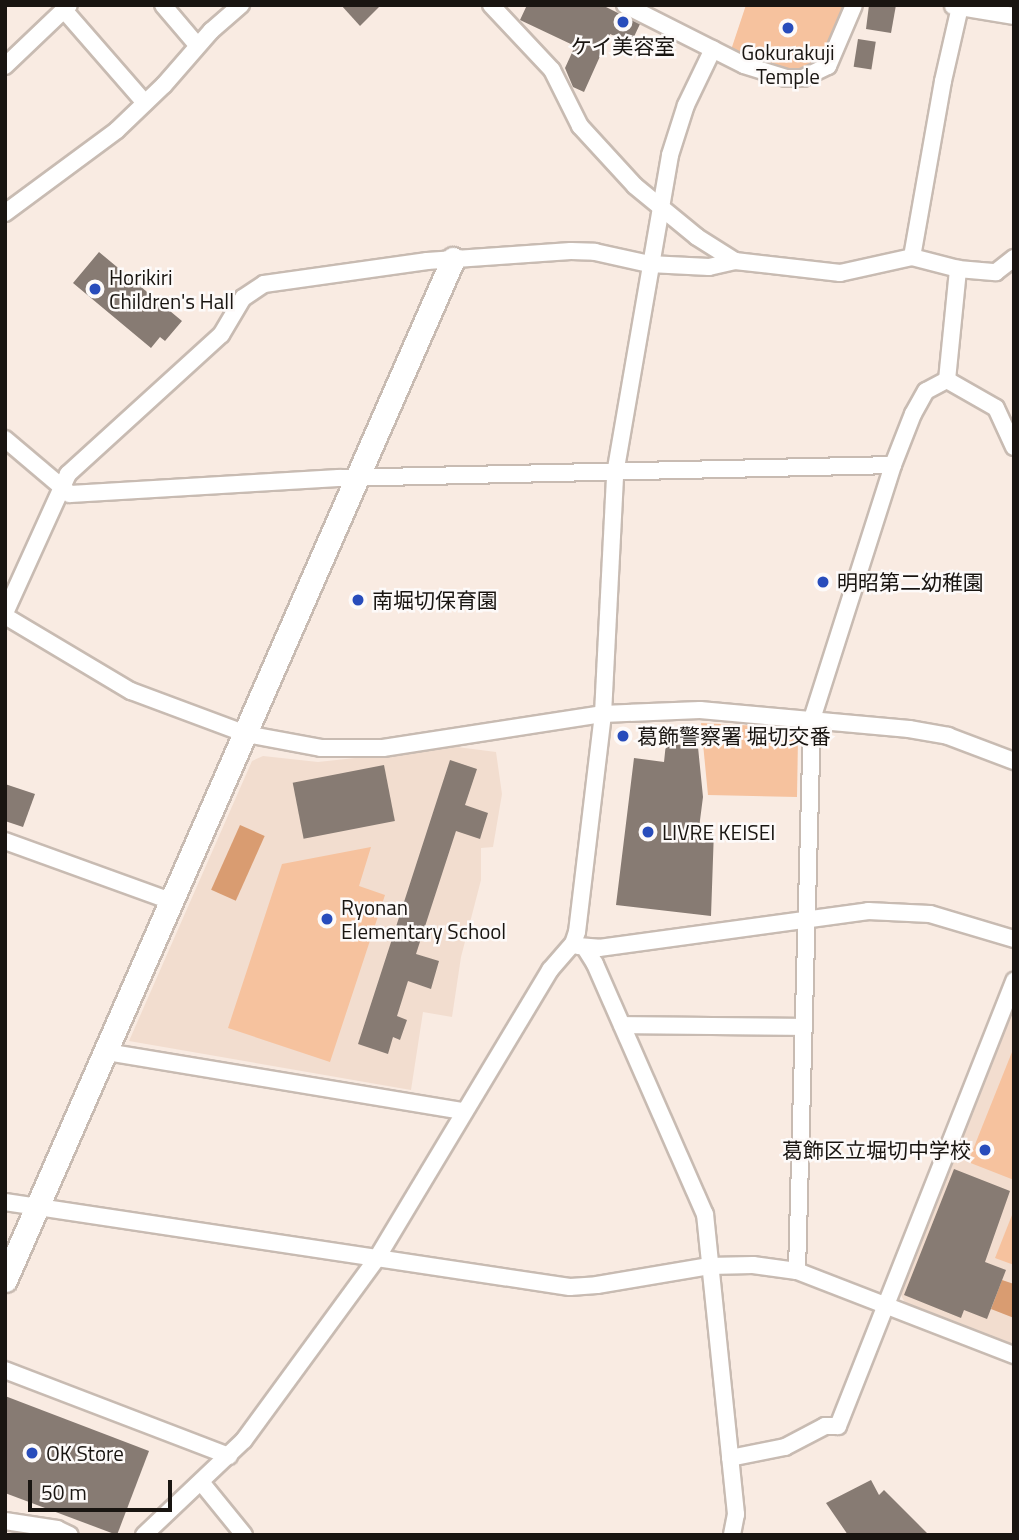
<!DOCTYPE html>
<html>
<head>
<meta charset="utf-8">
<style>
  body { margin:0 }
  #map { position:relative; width:1019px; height:1540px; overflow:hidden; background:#f9ebe2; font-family:"Titillium Web","Noto Sans JP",sans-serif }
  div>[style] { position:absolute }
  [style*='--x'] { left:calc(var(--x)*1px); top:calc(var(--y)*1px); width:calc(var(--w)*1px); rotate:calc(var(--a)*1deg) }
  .built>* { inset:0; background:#f2ddcf }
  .green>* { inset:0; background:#f6c29e }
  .water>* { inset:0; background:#d99c71; transform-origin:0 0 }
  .building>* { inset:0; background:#877b73; transform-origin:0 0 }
  .roads { filter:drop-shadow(2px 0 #c8bbb2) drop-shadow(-2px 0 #c8bbb2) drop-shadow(0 2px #c8bbb2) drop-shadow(0 -2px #c8bbb2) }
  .street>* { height:16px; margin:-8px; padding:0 8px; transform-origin:8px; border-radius:8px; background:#fff }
  .secondary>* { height:23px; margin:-11.5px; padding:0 11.5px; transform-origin:11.5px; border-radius:11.5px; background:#fff }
  .dots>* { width:19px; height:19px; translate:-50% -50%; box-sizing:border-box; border:4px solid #fdfaf9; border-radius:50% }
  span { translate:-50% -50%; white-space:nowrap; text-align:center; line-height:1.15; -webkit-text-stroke:5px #fdfaf9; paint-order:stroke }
  .poi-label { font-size:21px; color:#191511 }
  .left { translate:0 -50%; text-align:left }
  .right { translate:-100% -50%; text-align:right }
  .frame { position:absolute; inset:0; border:7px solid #191511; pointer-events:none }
  .scale { position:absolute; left:28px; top:1480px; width:144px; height:32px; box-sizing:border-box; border:4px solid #191511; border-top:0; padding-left:9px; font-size:21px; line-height:24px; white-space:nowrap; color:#191511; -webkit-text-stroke:5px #fdfaf9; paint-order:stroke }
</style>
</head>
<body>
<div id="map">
  <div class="built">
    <i style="clip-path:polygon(457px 747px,496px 752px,502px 794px,493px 847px,481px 848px,481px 880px,461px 957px,452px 1017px,423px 1012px,411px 1090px,129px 1041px,252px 761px,263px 756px,318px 762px)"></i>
    <i style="clip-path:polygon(1014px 1006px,1014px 1348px,906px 1305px,900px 1293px)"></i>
  </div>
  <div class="green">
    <i style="clip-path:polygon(746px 5px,845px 5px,825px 57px,819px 64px,800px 71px,762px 65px,731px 50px)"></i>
    <i style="clip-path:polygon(701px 723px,780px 727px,798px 738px,797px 797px,708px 795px)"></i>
    <i style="clip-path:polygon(371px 847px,359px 886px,385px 895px,330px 1062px,228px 1028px,282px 864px)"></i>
    <i style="clip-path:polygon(1014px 1047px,1014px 1180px,968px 1162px)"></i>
    <i style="clip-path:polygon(1014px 1210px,1014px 1265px,995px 1258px)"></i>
  </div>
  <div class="water">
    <i style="left:240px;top:825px;width:27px;height:71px;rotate:24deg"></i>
    <i style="clip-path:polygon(1002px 1280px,1014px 1284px,1014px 1318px,991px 1309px)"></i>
  </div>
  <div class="building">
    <i style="clip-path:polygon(341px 5px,381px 5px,360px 26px)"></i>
    <i style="clip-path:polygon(527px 5px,602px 5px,640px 24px,631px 43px,610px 34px,584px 92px,573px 87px,565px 68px,575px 46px,520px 20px)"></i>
    <i style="clip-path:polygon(869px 5px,896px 5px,891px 33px,866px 29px)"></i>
    <i style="left:858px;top:39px;width:18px;height:28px;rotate:9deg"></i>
    <i style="clip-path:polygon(99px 252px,182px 321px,165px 341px,160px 337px,151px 348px,73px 283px)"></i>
    <i style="clip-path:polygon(666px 743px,698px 747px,703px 797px,699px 828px,714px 830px,711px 916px,616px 905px,634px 758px,664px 762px)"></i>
    <i style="clip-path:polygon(450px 760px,477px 769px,465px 805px,488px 813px,480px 839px,456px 831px,416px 954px,439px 961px,431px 989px,408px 981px,397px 1016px,407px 1020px,400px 1040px,393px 1037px,388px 1054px,358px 1044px)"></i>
    <i style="left:384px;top:765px;width:57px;height:93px;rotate:79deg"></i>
    <i style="clip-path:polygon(5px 784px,35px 794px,23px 827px,5px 821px)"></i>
    <i style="clip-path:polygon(954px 1169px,1010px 1191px,985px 1262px,1006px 1270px,987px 1319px,964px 1310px,961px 1318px,904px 1295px)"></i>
    <i style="clip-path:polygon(5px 1396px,149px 1451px,117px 1535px,5px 1493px)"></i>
    <i style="clip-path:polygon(871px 1480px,879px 1495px,884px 1490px,929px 1535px,848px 1535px,826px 1503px)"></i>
  </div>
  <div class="roads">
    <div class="street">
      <i style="--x:163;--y:5;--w:52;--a:49.6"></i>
      <i style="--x:491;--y:5;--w:89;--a:46.8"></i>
      <i style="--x:552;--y:70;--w:63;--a:63.4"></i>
      <i style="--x:580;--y:126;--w:81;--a:47.5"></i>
      <i style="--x:635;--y:186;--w:80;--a:39.4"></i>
      <i style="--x:697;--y:237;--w:45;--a:32.3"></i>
      <i style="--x:625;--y:5;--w:133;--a:26.8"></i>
      <i style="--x:744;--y:65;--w:44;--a:17.2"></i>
      <i style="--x:786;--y:78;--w:17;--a:0"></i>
      <i style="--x:803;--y:78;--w:28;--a:-26"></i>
      <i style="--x:828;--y:66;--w:66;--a:-66.9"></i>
      <i style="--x:953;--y:6;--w:62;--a:9.3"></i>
      <i style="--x:64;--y:10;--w:123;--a:48.9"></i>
      <i style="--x:5;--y:66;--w:88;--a:-43.6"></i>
      <i style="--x:5;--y:213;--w:139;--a:-36.5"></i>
      <i style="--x:117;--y:130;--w:65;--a:-43.8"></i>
      <i style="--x:164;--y:85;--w:72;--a:-49"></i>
      <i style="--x:211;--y:31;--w:40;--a:-41"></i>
      <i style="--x:912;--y:257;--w:48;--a:14.6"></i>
      <i style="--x:958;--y:269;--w:38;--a:5"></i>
      <i style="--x:996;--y:272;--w:23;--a:-38"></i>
      <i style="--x:947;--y:380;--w:56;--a:29.7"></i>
      <i style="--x:996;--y:408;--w:43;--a:65.2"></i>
      <i style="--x:5;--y:439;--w:85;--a:40.2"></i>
      <i style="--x:70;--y:494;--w:269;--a:-3.4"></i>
      <i style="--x:339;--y:478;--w:554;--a:-1.34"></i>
      <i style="--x:5;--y:613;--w:153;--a:-65.6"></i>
      <i style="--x:68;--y:474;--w:207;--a:-42.3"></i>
      <i style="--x:221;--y:335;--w:43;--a:-59.3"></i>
      <i style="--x:243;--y:298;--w:25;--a:-34"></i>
      <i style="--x:264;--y:284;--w:165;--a:-8"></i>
      <i style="--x:427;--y:261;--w:144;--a:-4"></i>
      <i style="--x:571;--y:251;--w:24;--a:2"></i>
      <i style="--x:595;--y:252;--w:55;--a:12.5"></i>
      <i style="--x:649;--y:264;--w:60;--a:2.9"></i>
      <i style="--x:709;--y:267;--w:27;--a:-13"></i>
      <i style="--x:735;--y:261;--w:106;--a:6.5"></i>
      <i style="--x:840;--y:273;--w:74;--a:-12.5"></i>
      <i style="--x:912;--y:257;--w:179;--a:-80"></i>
      <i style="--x:943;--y:81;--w:76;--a:-77.1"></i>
      <i style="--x:5;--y:616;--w:147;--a:30.8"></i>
      <i style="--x:131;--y:691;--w:123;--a:20.5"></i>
      <i style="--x:246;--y:734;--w:76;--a:10.6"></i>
      <i style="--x:321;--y:748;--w:62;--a:0"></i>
      <i style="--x:383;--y:748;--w:223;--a:-8.8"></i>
      <i style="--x:603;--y:714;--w:97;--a:-2.4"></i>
      <i style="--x:700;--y:710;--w:210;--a:5.2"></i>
      <i style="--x:909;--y:729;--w:40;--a:10"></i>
      <i style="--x:948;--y:736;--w:71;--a:20.7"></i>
      <i style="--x:5;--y:841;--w:177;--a:19.9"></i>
      <i style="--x:578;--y:946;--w:21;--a:5"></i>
      <i style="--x:599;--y:948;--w:272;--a:-7.8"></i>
      <i style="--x:868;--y:911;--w:62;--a:2.8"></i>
      <i style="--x:930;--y:914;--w:88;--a:16.6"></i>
      <i style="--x:585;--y:948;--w:19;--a:58"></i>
      <i style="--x:595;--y:964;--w:273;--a:66.3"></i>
      <i style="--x:705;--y:1214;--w:302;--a:84.1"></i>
      <i style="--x:736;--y:1514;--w:21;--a:101"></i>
      <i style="--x:622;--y:1025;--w:180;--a:0.6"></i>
      <i style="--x:106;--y:1052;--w:363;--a:9.4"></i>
      <i style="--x:5;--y:1202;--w:571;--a:8.56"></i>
      <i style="--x:570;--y:1287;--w:27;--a:-4"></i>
      <i style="--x:597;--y:1285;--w:114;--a:-9.6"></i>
      <i style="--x:709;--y:1266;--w:44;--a:-1.3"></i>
      <i style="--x:753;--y:1265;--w:44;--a:7.8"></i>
      <i style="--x:797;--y:1271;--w:233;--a:21.2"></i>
      <i style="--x:797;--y:1271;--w:552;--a:-88.44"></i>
      <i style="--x:812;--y:719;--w:267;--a:-72.3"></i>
      <i style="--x:893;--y:465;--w:55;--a:-68.6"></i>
      <i style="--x:913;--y:414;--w:26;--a:-61"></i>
      <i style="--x:926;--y:391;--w:24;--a:-28"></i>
      <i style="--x:947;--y:380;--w:112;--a:-84.3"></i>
      <i style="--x:5;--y:1370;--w:240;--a:21"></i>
      <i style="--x:730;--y:1458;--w:56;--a:-11.3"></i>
      <i style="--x:785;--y:1447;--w:45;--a:-27.7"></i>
      <i style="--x:825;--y:1426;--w:13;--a:0"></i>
      <i style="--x:838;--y:1426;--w:479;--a:-68.4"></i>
      <i style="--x:201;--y:1482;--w:68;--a:50.9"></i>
      <i style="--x:5;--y:1521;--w:53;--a:8.7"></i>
      <i style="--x:57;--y:1529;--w:14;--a:25"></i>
      <i style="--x:144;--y:1535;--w:138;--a:-43.5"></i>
      <i style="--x:244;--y:1440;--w:225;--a:-53.8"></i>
      <i style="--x:377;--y:1258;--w:336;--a:-59"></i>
      <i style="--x:550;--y:970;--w:35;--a:-49"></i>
      <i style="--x:573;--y:944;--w:13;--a:-72"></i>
      <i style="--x:577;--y:932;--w:220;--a:-83.2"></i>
      <i style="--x:603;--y:714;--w:240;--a:-87.1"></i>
      <i style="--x:615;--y:474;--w:324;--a:-80.2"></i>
      <i style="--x:670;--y:155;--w:52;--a:-72.3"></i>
      <i style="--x:686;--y:105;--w:62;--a:-64.3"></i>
    </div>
    <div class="secondary">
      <i style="--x:5;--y:1280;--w:1115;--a:-66.31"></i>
    </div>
  </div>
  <div class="dots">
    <i style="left:623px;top:22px;background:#284cbb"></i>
    <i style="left:788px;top:28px;background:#284cbb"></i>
    <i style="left:95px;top:289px;background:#284cbb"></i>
    <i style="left:823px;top:582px;background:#284cbb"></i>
    <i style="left:358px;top:600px;background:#284cbb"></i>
    <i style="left:623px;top:736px;background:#284cbb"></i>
    <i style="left:648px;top:832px;background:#284cbb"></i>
    <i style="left:327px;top:919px;background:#284cbb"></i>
    <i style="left:985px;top:1150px;background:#284cbb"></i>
    <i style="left:32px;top:1453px;background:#284cbb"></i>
  </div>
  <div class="poi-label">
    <span style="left:623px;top:46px">ケイ美容室</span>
    <span style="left:788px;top:64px">Gokurakuji<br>Temple</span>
    <span class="left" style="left:109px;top:289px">Horikiri<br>Children's Hall</span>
    <span class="left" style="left:837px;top:582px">明昭第二幼稚園</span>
    <span class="left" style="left:372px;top:600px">南堀切保育園</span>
    <span class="left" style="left:637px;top:736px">葛飾警察署 堀切交番</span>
    <span class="left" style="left:662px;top:832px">LIVRE KEISEI</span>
    <span class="left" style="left:341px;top:919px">Ryonan<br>Elementary School</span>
    <span class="right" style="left:971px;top:1150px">葛飾区立堀切中学校</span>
    <span class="left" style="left:46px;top:1453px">OK Store</span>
  </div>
  <div class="frame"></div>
  <div class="scale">50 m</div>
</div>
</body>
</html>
